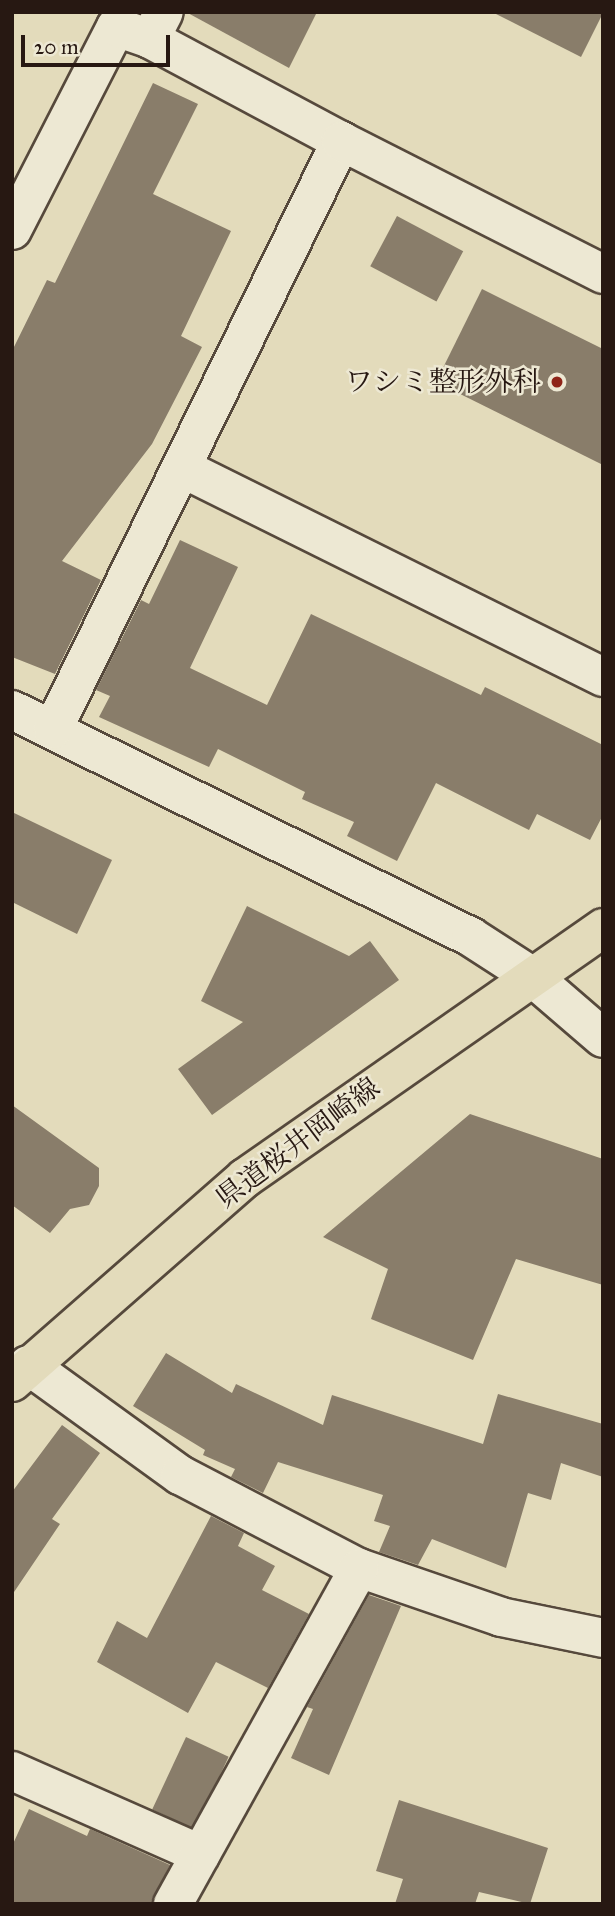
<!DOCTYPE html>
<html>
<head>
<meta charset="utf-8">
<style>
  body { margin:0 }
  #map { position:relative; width:615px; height:1916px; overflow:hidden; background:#e3dbbb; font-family:"IM FELL Great Primer","Noto Serif JP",serif }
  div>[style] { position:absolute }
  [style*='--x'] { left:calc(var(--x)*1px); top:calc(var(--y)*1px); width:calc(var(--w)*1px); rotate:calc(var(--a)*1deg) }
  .building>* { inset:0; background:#897d6a; transform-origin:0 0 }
  .roads { filter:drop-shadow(2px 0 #56493c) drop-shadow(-2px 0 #56493c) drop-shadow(0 2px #56493c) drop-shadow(0 -2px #56493c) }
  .minor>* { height:38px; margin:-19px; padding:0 19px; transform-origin:19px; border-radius:19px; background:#ede8d3 }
  .major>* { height:38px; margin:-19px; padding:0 19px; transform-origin:19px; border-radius:19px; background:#e3dbbb }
  .dots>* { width:19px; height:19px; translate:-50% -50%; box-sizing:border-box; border:4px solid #ede8d3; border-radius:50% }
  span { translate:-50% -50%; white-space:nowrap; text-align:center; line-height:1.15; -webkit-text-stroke:5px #ede8d3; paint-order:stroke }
  .poi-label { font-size:28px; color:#271812 }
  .right { translate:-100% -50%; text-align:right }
  .street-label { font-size:28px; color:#271812 }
  .frame { position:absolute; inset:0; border:14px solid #271812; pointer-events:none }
  .scale { position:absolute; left:21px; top:35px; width:149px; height:32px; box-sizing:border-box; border:4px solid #271812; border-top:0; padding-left:9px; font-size:21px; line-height:24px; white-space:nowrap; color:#271812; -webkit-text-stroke:5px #ede8d3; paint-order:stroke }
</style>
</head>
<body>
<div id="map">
  <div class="building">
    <i style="clip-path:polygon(186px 12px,317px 12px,289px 68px)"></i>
    <i style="clip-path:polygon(492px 12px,603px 12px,603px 13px,581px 57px)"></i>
    <i style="clip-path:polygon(153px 83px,198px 104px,153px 194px,231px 231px,181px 336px,202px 347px,152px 444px,62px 561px,101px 580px,55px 674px,12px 657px,12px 351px,47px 280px,55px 283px)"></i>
    <i style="left:397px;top:216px;width:75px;height:57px;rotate:28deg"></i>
    <i style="clip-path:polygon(482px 289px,603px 349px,603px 465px,436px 382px)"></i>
    <i style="clip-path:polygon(180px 540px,238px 567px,190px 668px,267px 705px,311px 614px,481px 695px,485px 687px,603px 745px,603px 815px,590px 840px,537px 814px,529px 830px,436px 783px,397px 861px,347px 836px,354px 822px,302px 799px,305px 792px,218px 749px,209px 767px,99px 717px,110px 696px,96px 690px,141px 600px,149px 604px)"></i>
    <i style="clip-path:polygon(12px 812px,112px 860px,77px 934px,12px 902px)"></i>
    <i style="clip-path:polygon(247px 906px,349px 956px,370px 941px,399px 980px,212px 1115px,178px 1069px,243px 1022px,201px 1001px)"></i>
    <i style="clip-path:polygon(12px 1105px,99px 1168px,99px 1186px,89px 1205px,70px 1209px,50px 1233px,12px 1205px)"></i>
    <i style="clip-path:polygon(470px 1114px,603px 1159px,603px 1285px,516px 1259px,473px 1360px,371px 1319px,388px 1269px,323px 1237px)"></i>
    <i style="clip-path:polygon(166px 1353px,232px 1393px,236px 1384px,323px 1425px,332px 1395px,483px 1444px,498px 1394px,603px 1424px,603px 1477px,561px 1463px,551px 1500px,528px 1493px,506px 1568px,432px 1539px,418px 1565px,379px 1552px,390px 1526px,374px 1521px,383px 1495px,278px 1462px,263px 1493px,231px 1477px,235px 1469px,203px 1455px,205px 1450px,133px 1406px)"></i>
    <i style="clip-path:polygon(62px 1425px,100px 1453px,52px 1519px,60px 1524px,12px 1595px,12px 1492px)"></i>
    <i style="clip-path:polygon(211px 1516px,244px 1533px,238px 1546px,275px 1566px,262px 1590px,309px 1614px,268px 1688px,216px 1662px,188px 1713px,97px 1662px,117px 1621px,147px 1638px)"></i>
    <i style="clip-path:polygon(369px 1595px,401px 1606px,329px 1775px,291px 1758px,313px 1709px,307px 1707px)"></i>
    <i style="left:186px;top:1737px;width:47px;height:80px;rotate:25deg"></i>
    <i style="clip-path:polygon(399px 1800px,548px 1848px,530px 1904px,479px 1892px,475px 1904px,395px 1904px,403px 1879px,376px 1871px)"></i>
    <i style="clip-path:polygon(29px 1809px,87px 1836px,90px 1829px,170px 1865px,151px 1904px,12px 1904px,12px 1846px)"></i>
  </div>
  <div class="roads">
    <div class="minor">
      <i style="--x:150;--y:39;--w:217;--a:28.1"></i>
      <i style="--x:12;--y:230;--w:228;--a:-62.9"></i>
      <i style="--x:116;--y:27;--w:36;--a:19"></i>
      <i style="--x:150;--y:39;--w:30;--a:-63"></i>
      <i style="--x:184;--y:469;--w:468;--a:26.4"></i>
      <i style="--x:12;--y:710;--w:512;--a:26.31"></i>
      <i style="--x:471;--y:937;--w:70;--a:32.8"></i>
      <i style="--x:530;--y:975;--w:96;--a:40.8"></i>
      <i style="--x:53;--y:729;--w:655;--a:-63.9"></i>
      <i style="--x:341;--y:141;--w:294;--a:26.9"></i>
      <i style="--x:28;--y:1365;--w:188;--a:35.9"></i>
      <i style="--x:180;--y:1475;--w:202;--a:27.5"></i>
      <i style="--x:359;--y:1568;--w:150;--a:19"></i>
      <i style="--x:501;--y:1617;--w:104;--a:11.6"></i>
      <i style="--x:12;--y:1771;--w:206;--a:23.8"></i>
      <i style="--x:173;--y:1904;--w:384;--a:-61"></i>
    </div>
    <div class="major">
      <i style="--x:12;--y:1382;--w:310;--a:-41.2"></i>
      <i style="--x:245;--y:1178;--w:437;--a:-34.9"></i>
    </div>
  </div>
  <div class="dots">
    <i style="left:557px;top:382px;background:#8f2418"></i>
  </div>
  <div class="poi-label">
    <span class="right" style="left:541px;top:382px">ワシミ整形外科</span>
  </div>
  <div class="street-label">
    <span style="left:298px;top:1143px;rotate:-37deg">県道桜井岡崎線</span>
  </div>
  <div class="frame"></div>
  <div class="scale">20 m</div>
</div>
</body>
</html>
